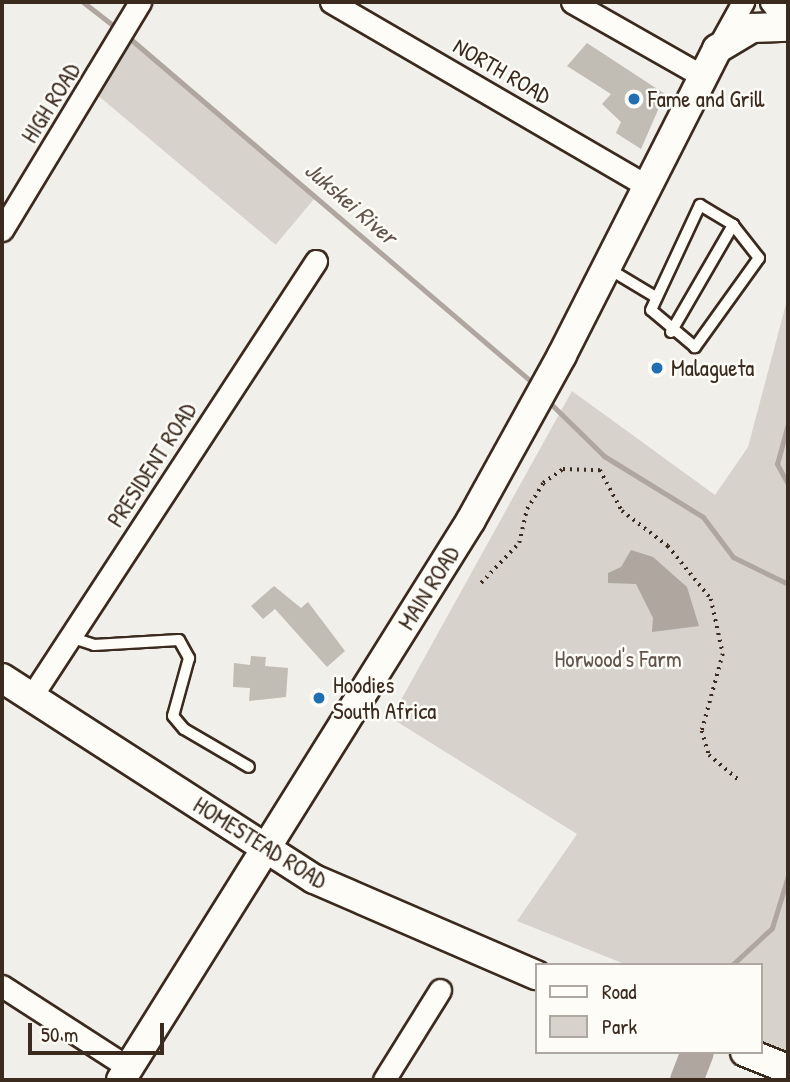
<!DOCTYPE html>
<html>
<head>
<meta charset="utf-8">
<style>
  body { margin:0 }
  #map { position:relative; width:790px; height:1082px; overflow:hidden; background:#f1efea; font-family:"Patrick Hand",sans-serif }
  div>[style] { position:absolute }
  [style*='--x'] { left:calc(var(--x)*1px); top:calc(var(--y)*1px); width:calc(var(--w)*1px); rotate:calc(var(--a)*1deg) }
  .green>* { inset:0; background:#d7d2cc; transform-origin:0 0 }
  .water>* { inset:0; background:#aea69f }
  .stream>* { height:5px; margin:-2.5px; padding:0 2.5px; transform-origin:2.5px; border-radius:2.5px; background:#aea69f }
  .river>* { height:33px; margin:-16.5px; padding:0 16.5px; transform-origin:16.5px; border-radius:16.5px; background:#aea69f }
  .building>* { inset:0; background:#c1bcb4 }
  .path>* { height:3.5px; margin-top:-1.75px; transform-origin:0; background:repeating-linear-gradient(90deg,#3b2a1e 0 2px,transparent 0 7px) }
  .roads { filter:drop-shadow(2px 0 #3b2a1e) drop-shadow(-2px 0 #3b2a1e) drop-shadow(0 2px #3b2a1e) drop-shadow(0 -2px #3b2a1e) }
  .lane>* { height:10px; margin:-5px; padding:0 5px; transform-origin:5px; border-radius:5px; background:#fdfcf7 }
  .street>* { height:21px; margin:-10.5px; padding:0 10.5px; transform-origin:10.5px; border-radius:10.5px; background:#fdfcf7 }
  .secondary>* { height:28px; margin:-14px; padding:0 14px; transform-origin:14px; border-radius:14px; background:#fdfcf7 }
  .dots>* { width:19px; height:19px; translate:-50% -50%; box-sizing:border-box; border:4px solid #fdfcf7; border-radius:50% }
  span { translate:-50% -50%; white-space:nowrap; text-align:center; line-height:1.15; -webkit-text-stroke:5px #fdfcf7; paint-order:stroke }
  .street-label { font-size:23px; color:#3b2a1e }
  .poi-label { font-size:23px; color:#3b2a1e }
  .left { translate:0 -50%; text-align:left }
  .park-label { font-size:23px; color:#62544a }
  .water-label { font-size:24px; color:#63554b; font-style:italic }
  .frame { position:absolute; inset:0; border:4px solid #3b2a1e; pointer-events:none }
  .legend { position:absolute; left:535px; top:963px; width:228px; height:91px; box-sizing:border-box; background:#fdfcf7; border:2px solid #afa8a0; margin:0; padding:9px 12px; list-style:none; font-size:21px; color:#3b2a1e }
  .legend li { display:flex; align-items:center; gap:14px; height:35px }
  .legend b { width:35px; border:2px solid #afa8a0 }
  .scale { position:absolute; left:28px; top:1023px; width:136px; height:32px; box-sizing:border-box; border:4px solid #3b2a1e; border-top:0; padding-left:9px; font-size:21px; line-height:24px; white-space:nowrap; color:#3b2a1e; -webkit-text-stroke:5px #fdfcf7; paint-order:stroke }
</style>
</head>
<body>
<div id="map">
  <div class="green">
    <i style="left:123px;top:33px;width:253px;height:64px;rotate:40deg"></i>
    <i style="clip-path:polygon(788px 269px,788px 1055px,760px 1045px,760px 965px,627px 965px,517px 921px,577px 834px,391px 718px,572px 391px,715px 495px,748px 447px,786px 304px)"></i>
  </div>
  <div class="water">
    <i style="clip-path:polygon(631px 550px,653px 557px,687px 587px,699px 626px,652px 632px,653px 618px,636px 584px,608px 583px,608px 573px,621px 567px)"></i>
  </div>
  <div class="stream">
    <i style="--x:83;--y:2;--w:46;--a:37.9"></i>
    <i style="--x:127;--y:36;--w:535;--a:40.53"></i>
    <i style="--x:547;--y:400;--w:80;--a:44.5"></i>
    <i style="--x:604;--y:456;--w:116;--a:31.6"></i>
    <i style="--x:703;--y:517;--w:50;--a:53.1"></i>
    <i style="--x:733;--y:557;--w:61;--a:26.1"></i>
    <i style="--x:788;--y:424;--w:41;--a:105.4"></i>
    <i style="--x:777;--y:464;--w:23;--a:61"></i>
    <i style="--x:732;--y:965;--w:54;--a:-42.8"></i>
    <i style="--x:772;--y:928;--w:54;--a:-72.9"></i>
  </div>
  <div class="river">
    <i style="--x:686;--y:1080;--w:30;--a:-69"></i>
  </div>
  <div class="building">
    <i style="clip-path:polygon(587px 43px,665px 94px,641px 149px,616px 133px,621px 122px,602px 104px,611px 94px,567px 66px)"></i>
    <i style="clip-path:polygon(274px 586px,301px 608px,308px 602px,345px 651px,327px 667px,275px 609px,263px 619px,251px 606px)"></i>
    <i style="clip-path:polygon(251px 656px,266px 657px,265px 666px,288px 668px,286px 697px,249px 701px,250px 688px,233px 687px,234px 663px,250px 665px)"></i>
  </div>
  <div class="path">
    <i style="--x:481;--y:583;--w:55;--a:-46.5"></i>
    <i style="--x:519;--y:543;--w:35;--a:-77"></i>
    <i style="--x:527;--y:509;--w:31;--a:-58"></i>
    <i style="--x:543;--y:483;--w:24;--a:-35"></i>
    <i style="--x:563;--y:469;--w:37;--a:2"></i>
    <i style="--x:600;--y:470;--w:47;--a:61.8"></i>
    <i style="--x:622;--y:511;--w:58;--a:37.3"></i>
    <i style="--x:668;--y:546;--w:68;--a:50.9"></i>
    <i style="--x:711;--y:599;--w:56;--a:77.7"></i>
    <i style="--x:723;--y:654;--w:80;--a:105.3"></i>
    <i style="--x:702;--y:731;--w:25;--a:74"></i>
    <i style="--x:709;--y:755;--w:38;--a:40"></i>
  </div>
  <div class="roads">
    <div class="lane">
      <i style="--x:700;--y:205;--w:39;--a:31"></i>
      <i style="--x:733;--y:225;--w:42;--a:51.8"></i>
      <i style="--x:759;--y:258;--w:110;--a:125.7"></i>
      <i style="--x:695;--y:347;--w:57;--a:-139.9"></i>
      <i style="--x:651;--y:310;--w:116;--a:-65"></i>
      <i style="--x:609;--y:269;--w:52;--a:31"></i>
      <i style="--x:671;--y:332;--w:124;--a:-59.9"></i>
      <i style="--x:70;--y:637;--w:25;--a:18"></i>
      <i style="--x:94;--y:645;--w:85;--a:-3.4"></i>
      <i style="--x:179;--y:640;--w:21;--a:61"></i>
      <i style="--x:189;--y:658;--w:60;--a:105.4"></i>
      <i style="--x:173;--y:716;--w:17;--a:50"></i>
      <i style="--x:184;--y:729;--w:75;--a:30.3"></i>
    </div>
    <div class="street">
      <i style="--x:331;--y:2;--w:366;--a:30.2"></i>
      <i style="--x:572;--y:2;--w:150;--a:29.6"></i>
      <i style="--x:771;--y:2;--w:27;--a:51"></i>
      <i style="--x:717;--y:49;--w:54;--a:-61"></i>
      <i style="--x:2;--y:230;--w:267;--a:-58.8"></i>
      <i style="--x:31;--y:697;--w:521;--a:-56.83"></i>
      <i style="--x:2;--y:986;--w:151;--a:32.8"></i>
      <i style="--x:384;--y:1080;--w:106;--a:-58.1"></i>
    </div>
    <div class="secondary">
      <i style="--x:2;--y:678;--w:371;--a:32.8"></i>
      <i style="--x:314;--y:879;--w:242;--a:23.4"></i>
      <i style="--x:745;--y:1052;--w:46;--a:21.6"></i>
      <i style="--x:121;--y:1080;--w:660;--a:-57.99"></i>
      <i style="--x:471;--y:520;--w:188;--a:-61.1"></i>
      <i style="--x:562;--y:355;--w:343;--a:-63.1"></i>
      <i style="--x:717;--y:49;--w:41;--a:-31"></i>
      <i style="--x:752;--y:28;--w:36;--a:-2"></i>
    </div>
  </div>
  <div class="dots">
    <i style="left:634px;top:99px;background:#1f6fb2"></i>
    <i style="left:657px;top:368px;background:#1f6fb2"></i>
    <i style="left:319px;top:698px;background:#1f6fb2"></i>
  </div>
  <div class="street-label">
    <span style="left:502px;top:71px;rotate:30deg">NORTH ROAD</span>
    <span style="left:51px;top:103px;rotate:-58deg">HIGH ROAD</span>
    <span style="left:152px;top:465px;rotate:-57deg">PRESIDENT ROAD</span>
    <span style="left:429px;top:588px;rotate:-58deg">MAIN ROAD</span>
    <span style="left:260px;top:843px;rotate:32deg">HOMESTEAD ROAD</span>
  </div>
  <div class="poi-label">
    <span class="left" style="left:648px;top:99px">Fame and Grill</span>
    <span class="left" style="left:671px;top:368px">Malagueta</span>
    <span class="left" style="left:333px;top:698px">Hoodies<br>South Africa</span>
  </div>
  <div class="park-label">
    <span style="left:618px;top:659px">Horwood's Farm</span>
  </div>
  <div class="water-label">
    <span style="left:351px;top:203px;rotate:41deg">Jukskei River</span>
  </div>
  <div class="frame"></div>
  <ul class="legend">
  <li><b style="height:9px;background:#fdfcf7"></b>Road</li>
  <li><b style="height:19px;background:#d7d2cc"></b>Park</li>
  </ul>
  <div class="scale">50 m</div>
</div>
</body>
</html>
